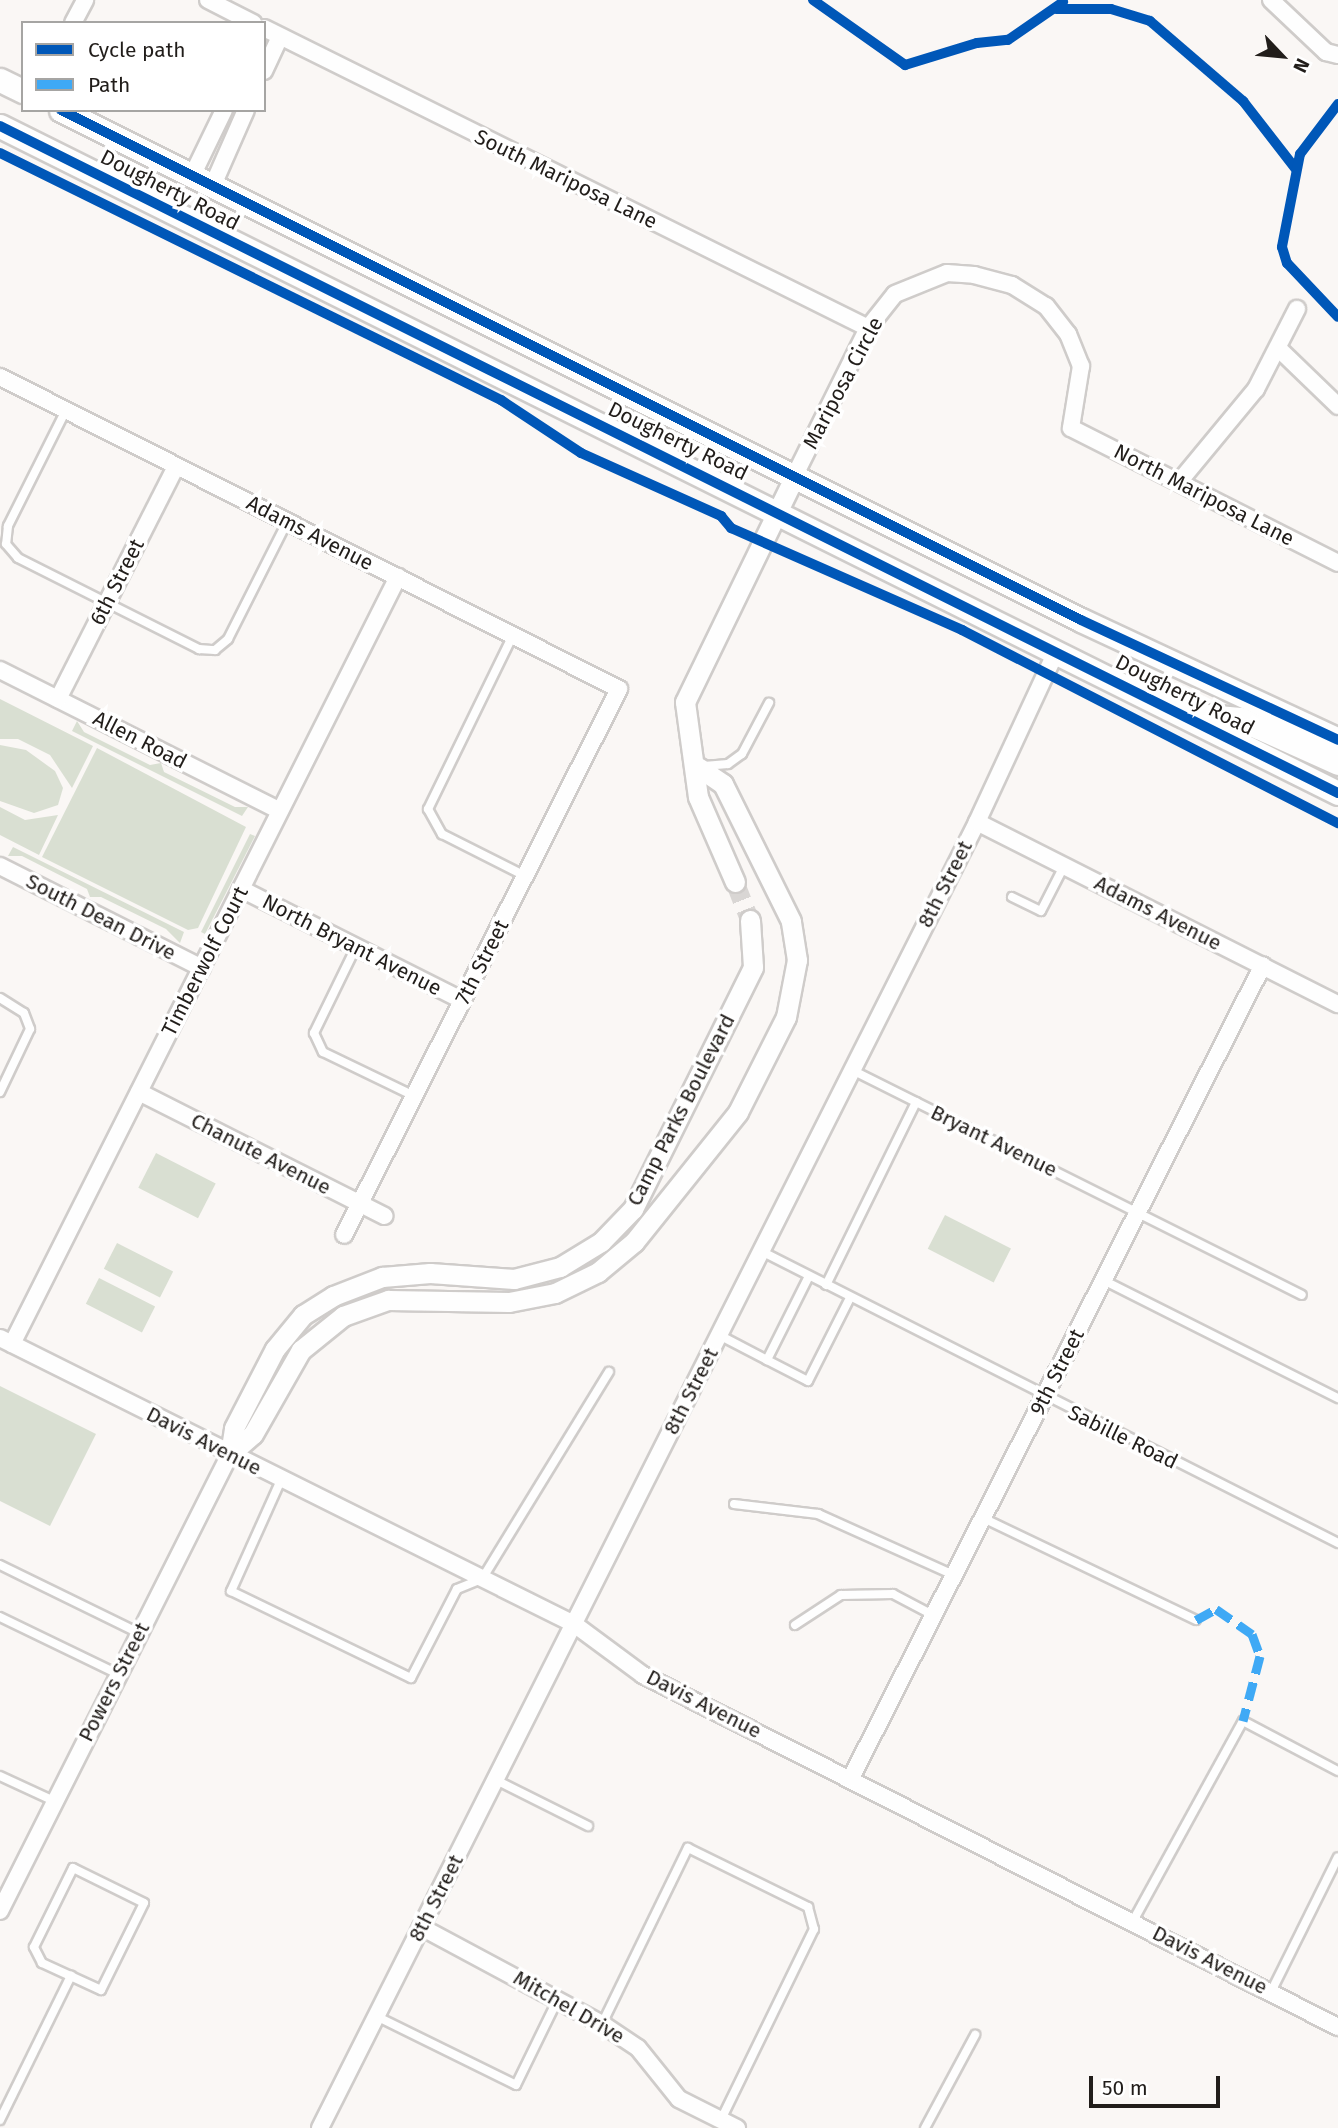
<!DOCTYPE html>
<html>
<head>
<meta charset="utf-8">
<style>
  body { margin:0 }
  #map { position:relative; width:1338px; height:2128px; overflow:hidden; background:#faf7f5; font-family:"Fira Sans",sans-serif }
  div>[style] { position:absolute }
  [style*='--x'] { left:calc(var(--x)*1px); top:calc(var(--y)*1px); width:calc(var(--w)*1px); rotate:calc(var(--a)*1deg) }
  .green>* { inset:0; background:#d9dfd2; transform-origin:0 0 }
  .tertiary-tunnel>* { height:19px; margin-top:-9.5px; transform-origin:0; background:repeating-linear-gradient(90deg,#d9d6d4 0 19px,transparent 0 29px) }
  .roads { filter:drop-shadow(2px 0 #cfccca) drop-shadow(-2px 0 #cfccca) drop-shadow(0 2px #cfccca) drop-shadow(0 -2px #cfccca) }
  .service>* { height:8px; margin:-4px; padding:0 4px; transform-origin:4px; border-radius:4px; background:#fefefe }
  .minor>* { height:16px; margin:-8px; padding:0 8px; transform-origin:8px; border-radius:8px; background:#fefefe }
  .tertiary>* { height:19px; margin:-9.5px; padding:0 9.5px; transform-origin:9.5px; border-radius:9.5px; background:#fefefe }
  .secondary>* { height:23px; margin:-11.5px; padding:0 11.5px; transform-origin:11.5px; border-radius:11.5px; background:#fefefe }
  .quiet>* { height:9px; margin-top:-4.5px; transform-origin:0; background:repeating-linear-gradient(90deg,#3fa9f5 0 18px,transparent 0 27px) }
  .cycleway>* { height:10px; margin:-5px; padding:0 5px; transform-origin:5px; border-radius:5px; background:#0057b8 }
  span { translate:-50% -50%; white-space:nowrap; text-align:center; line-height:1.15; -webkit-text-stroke:7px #fff; paint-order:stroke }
  .street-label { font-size:21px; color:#211d1a }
  .legend { position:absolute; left:21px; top:21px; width:245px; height:91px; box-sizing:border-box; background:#fff; border:2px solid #a6a5a3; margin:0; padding:9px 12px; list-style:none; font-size:21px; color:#211d1a }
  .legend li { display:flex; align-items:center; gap:14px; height:35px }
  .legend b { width:35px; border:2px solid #a6a5a3 }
  .north { position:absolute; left:1247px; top:21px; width:70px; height:70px; -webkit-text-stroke:5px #fff; paint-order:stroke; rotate:116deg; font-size:19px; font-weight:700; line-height:28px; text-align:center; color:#211d1a }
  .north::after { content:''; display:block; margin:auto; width:24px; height:32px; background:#211d1a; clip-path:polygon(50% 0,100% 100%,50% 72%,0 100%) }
  .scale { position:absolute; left:1089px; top:2076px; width:131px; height:32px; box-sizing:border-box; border:4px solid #211d1a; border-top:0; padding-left:9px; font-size:21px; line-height:24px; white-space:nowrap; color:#211d1a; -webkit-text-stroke:5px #fff; paint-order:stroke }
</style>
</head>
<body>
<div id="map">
  <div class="green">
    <i style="clip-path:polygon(0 699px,93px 746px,72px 788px,50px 755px,18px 739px,0 739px)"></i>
    <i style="clip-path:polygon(77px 721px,84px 732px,150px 765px,161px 763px,164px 772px,235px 807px,248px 807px,242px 816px,72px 731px)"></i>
    <i style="clip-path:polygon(0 745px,26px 750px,55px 771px,63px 788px,58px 805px,34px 813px,0 801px)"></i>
    <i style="clip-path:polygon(97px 748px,246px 827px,198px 928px,188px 930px,42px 857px)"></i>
    <i style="clip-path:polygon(0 807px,25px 820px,58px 815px,39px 855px,0 835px)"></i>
    <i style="clip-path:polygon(250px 834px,255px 836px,205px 934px,201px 932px)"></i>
    <i style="clip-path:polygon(13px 847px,184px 932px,180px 943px,166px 929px,101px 897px,90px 897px,87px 889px,22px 856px,8px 856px)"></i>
    <i style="left:156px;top:1153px;width:67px;height:39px;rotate:27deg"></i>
    <i style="left:945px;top:1215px;width:74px;height:38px;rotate:27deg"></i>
    <i style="left:117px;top:1243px;width:63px;height:29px;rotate:27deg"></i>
    <i style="left:99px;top:1278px;width:63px;height:29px;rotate:27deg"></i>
    <i style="clip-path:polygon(0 1386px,96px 1434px,50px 1526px,0 1501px)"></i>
  </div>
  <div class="tertiary-tunnel">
    <i style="--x:735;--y:882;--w:41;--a:68.5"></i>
  </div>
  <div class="roads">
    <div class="service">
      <i style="--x:66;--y:410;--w:130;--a:116.6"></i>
      <i style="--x:8;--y:526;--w:18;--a:96"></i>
      <i style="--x:6;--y:544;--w:18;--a:49"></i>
      <i style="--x:18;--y:558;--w:203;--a:26.7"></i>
      <i style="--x:199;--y:649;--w:16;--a:4"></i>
      <i style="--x:215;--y:650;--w:17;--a:-40"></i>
      <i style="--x:228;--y:639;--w:131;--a:-63.2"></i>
      <i style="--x:513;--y:635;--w:194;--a:116"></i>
      <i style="--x:428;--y:809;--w:29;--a:61"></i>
      <i style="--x:442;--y:834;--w:93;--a:26.8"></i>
      <i style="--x:704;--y:766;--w:24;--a:-5"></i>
      <i style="--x:728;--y:764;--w:17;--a:-36"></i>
      <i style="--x:742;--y:754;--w:58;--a:-62.1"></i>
      <i style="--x:1012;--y:897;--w:32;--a:26"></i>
      <i style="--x:1041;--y:911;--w:51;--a:-62.9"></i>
      <i style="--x:356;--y:947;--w:96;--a:116"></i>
      <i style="--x:314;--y:1033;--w:21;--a:65"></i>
      <i style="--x:323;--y:1052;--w:101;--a:25.8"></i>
      <i style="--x:0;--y:998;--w:28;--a:32"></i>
      <i style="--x:24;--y:1013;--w:17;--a:69"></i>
      <i style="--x:30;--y:1029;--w:70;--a:115.5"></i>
      <i style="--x:850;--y:1069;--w:505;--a:26.57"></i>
      <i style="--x:761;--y:1251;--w:647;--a:26.84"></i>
      <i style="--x:809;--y:1276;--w:94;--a:116.6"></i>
      <i style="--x:767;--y:1360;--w:46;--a:27.1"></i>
      <i style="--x:808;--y:1381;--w:93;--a:-63.2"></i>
      <i style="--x:1105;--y:1281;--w:261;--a:26.7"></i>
      <i style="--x:826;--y:1285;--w:204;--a:-63.8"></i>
      <i style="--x:719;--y:1335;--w:54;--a:27.5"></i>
      <i style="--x:281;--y:1480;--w:122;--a:114.2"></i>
      <i style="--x:231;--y:1591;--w:200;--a:25.8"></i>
      <i style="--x:411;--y:1678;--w:100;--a:-62.7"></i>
      <i style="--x:457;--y:1589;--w:27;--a:-22"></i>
      <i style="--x:482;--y:1579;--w:243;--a:-58.5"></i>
      <i style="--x:734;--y:1504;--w:85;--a:6.8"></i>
      <i style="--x:818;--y:1514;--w:149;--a:24.2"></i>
      <i style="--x:983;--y:1518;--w:236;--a:25.6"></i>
      <i style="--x:0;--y:1565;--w:155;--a:26.1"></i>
      <i style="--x:0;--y:1617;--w:131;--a:25.8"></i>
      <i style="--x:795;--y:1625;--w:55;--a:-33.1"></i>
      <i style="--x:841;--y:1595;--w:52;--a:-1.1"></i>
      <i style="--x:893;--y:1594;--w:45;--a:27.7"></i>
      <i style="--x:0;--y:1776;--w:60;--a:24.8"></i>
      <i style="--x:496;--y:1780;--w:103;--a:26.6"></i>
      <i style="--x:73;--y:1868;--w:79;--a:26.2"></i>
      <i style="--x:144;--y:1903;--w:97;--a:116.3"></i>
      <i style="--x:101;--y:1990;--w:65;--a:-155.4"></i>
      <i style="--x:42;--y:1963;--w:18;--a:-117"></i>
      <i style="--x:34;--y:1947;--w:88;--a:-63.7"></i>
      <i style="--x:1133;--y:1921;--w:228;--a:-61.2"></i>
      <i style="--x:1243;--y:1721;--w:107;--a:27.8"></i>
      <i style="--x:1272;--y:1990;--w:148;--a:-63.6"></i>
      <i style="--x:376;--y:2016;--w:156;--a:26.2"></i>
      <i style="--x:516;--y:2085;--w:96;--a:-64"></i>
      <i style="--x:602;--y:2024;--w:196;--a:-64"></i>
      <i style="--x:688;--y:1848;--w:134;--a:26.2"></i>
      <i style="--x:808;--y:1907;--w:23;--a:75"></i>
      <i style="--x:814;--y:1929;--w:212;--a:116"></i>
      <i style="--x:0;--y:2120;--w:161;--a:-63.8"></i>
      <i style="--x:925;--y:2128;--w:106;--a:-61.7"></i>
    </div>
    <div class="minor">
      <i style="--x:208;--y:0;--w:51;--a:27.1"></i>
      <i style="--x:1271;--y:0;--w:76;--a:43.4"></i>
      <i style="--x:1326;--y:52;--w:12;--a:14"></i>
      <i style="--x:73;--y:23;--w:26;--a:-62"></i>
      <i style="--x:264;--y:28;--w:674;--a:26.41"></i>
      <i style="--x:264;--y:71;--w:38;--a:-65"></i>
      <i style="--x:192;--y:176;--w:73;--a:-64.1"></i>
      <i style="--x:213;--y:185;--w:82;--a:-66.3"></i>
      <i style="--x:1279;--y:349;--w:82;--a:44"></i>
      <i style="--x:0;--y:377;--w:693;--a:26.75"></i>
      <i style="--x:619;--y:689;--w:611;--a:116.73"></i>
      <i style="--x:795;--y:475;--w:164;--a:-63.6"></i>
      <i style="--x:868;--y:328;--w:43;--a:-51.5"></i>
      <i style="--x:895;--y:294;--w:56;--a:-22"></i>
      <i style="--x:947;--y:273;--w:27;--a:4"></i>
      <i style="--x:974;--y:275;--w:39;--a:15"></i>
      <i style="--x:1012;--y:285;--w:40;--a:32"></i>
      <i style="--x:1046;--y:306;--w:36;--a:52"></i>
      <i style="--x:1068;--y:334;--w:35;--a:68"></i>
      <i style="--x:1081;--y:366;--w:63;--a:99.2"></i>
      <i style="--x:1071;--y:428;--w:299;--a:26.8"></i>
      <i style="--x:1179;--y:482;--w:121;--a:-50.4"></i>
      <i style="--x:1256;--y:389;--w:90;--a:-62.9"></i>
      <i style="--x:0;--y:670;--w:313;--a:26.7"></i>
      <i style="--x:58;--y:699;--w:261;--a:-63.1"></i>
      <i style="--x:977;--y:822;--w:404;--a:26.8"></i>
      <i style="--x:0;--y:866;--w:226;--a:26.8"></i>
      <i style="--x:241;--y:889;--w:247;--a:26.7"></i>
      <i style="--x:139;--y:1092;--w:275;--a:26.8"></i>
      <i style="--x:0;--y:1338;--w:641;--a:26.49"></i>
      <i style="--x:574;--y:1624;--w:86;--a:36.5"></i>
      <i style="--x:643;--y:1675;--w:779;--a:26.86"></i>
      <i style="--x:12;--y:1344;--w:859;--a:-63.29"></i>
      <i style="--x:851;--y:1778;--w:911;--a:-63.13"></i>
      <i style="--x:0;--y:1911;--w:512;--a:-63.28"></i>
      <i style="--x:421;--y:1927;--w:205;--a:28.2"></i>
      <i style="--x:602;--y:2024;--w:43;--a:33.7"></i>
      <i style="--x:638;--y:2048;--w:65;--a:51.2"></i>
      <i style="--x:679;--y:2099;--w:65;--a:26.6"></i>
      <i style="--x:320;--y:2128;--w:1462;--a:-63.29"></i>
      <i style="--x:977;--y:822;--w:187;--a:-65.1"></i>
    </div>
    <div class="tertiary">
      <i style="--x:735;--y:882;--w:93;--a:-113.5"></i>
      <i style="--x:698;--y:797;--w:96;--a:-97.8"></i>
      <i style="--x:685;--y:702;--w:252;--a:-64.1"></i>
      <i style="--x:230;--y:1454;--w:30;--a:-41"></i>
      <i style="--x:253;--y:1434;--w:97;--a:-60.3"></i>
      <i style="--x:301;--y:1350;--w:54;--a:-39"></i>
      <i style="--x:343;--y:1316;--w:48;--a:-19.6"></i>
      <i style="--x:388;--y:1300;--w:121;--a:0.9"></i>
      <i style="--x:509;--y:1302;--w:47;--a:-11.1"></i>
      <i style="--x:555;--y:1293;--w:48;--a:-26"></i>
      <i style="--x:598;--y:1272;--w:47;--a:-39.8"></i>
      <i style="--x:634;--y:1242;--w:166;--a:-51.3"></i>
      <i style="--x:738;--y:1112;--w:106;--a:-63.2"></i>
      <i style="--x:786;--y:1017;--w:58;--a:-79.1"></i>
      <i style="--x:797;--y:960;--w:39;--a:-99"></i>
      <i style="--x:791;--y:921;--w:153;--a:-116.4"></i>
      <i style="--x:723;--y:784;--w:30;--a:-146"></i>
      <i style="--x:230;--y:1454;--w:26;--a:-81"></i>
      <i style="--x:234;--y:1428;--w:89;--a:-62.6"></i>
      <i style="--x:275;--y:1349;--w:44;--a:-50.5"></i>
      <i style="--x:303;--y:1315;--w:36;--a:-32"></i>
      <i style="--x:333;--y:1296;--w:53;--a:-21.2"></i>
      <i style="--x:382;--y:1277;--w:48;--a:-4.8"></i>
      <i style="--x:430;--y:1273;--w:84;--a:4.1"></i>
      <i style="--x:514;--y:1279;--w:48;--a:-14.6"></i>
      <i style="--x:560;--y:1267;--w:48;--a:-31.4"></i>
      <i style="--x:601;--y:1242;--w:46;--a:-45.9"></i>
      <i style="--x:633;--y:1209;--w:270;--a:-63.6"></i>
      <i style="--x:753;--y:967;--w:47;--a:-93.7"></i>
    </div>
    <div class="secondary">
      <i style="--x:0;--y:80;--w:25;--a:26"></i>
      <i style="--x:61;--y:110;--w:1140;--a:26.57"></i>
      <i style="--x:1081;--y:620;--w:284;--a:25"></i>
      <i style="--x:0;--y:126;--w:1495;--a:26.5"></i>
      <i style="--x:1184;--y:714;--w:56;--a:5.1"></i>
      <i style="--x:1240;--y:719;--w:107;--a:24.2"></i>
    </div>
  </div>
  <div class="quiet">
    <i style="--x:1196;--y:1620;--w:23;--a:-29"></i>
    <i style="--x:1216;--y:1609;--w:44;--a:34.8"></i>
    <i style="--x:1252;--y:1634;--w:23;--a:70"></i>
    <i style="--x:1260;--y:1656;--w:67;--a:104.7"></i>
  </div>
  <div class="cycleway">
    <i style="--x:813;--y:0;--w:113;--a:35.2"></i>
    <i style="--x:905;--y:65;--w:75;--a:-17"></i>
    <i style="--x:977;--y:43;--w:31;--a:-6"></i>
    <i style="--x:1008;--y:40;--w:67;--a:-34.6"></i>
    <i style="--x:1056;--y:9;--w:55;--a:0"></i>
    <i style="--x:1111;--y:9;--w:41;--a:17.1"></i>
    <i style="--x:1150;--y:21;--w:123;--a:40.7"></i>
    <i style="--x:1243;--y:101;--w:85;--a:52.2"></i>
    <i style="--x:1338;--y:104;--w:63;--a:127.2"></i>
    <i style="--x:1300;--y:154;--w:95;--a:101"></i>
    <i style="--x:1282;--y:247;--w:17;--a:73"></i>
    <i style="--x:1287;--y:263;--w:74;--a:46.6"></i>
    <i style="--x:61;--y:110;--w:1140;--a:26.57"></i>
    <i style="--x:1081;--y:620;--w:284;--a:25"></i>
    <i style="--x:0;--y:126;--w:1495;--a:26.5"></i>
    <i style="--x:0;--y:153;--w:559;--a:26.24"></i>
    <i style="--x:501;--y:400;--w:96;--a:33.5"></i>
    <i style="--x:581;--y:453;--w:154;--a:24.2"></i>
    <i style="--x:721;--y:516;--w:16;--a:50"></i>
    <i style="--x:731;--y:528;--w:253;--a:23.8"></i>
    <i style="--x:962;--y:630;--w:423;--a:27.2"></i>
  </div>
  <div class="street-label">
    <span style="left:566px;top:179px;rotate:26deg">South Mariposa Lane</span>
    <span style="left:170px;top:190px;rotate:27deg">Dougherty Road</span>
    <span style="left:843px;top:383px;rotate:-62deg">Mariposa Circle</span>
    <span style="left:678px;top:441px;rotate:26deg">Dougherty Road</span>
    <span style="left:1204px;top:495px;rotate:27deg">North Mariposa Lane</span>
    <span style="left:310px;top:533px;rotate:27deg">Adams Avenue</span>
    <span style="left:117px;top:582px;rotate:-63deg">6th Street</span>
    <span style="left:1185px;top:695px;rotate:27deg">Dougherty Road</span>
    <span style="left:140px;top:740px;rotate:27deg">Allen Road</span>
    <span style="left:945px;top:884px;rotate:-63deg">8th Street</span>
    <span style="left:1158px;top:913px;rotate:27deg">Adams Avenue</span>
    <span style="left:101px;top:917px;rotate:27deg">South Dean Drive</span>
    <span style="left:352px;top:945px;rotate:27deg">North Bryant Avenue</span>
    <span style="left:205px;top:961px;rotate:-63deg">Timberwolf Court</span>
    <span style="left:482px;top:962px;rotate:-63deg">7th Street</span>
    <span style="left:681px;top:1110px;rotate:-63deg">Camp Parks Boulevard</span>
    <span style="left:994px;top:1141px;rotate:26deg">Bryant Avenue</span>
    <span style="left:261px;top:1154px;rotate:27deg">Chanute Avenue</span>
    <span style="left:1057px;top:1372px;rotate:-63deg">9th Street</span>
    <span style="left:691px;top:1391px;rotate:-63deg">8th Street</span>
    <span style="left:1123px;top:1437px;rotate:26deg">Sabille Road</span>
    <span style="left:204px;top:1441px;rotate:27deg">Davis Avenue</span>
    <span style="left:114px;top:1682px;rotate:-63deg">Powers Street</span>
    <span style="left:704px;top:1704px;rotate:27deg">Davis Avenue</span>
    <span style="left:436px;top:1898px;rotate:-63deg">8th Street</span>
    <span style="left:1210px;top:1960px;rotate:27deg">Davis Avenue</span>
    <span style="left:569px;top:2007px;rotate:30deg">Mitchel Drive</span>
  </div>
  <ul class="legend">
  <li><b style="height:9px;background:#0057b8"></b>Cycle path</li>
  <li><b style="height:9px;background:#3fa9f5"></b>Path</li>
  </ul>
  <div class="north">N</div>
  <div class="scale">50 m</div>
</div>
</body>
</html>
